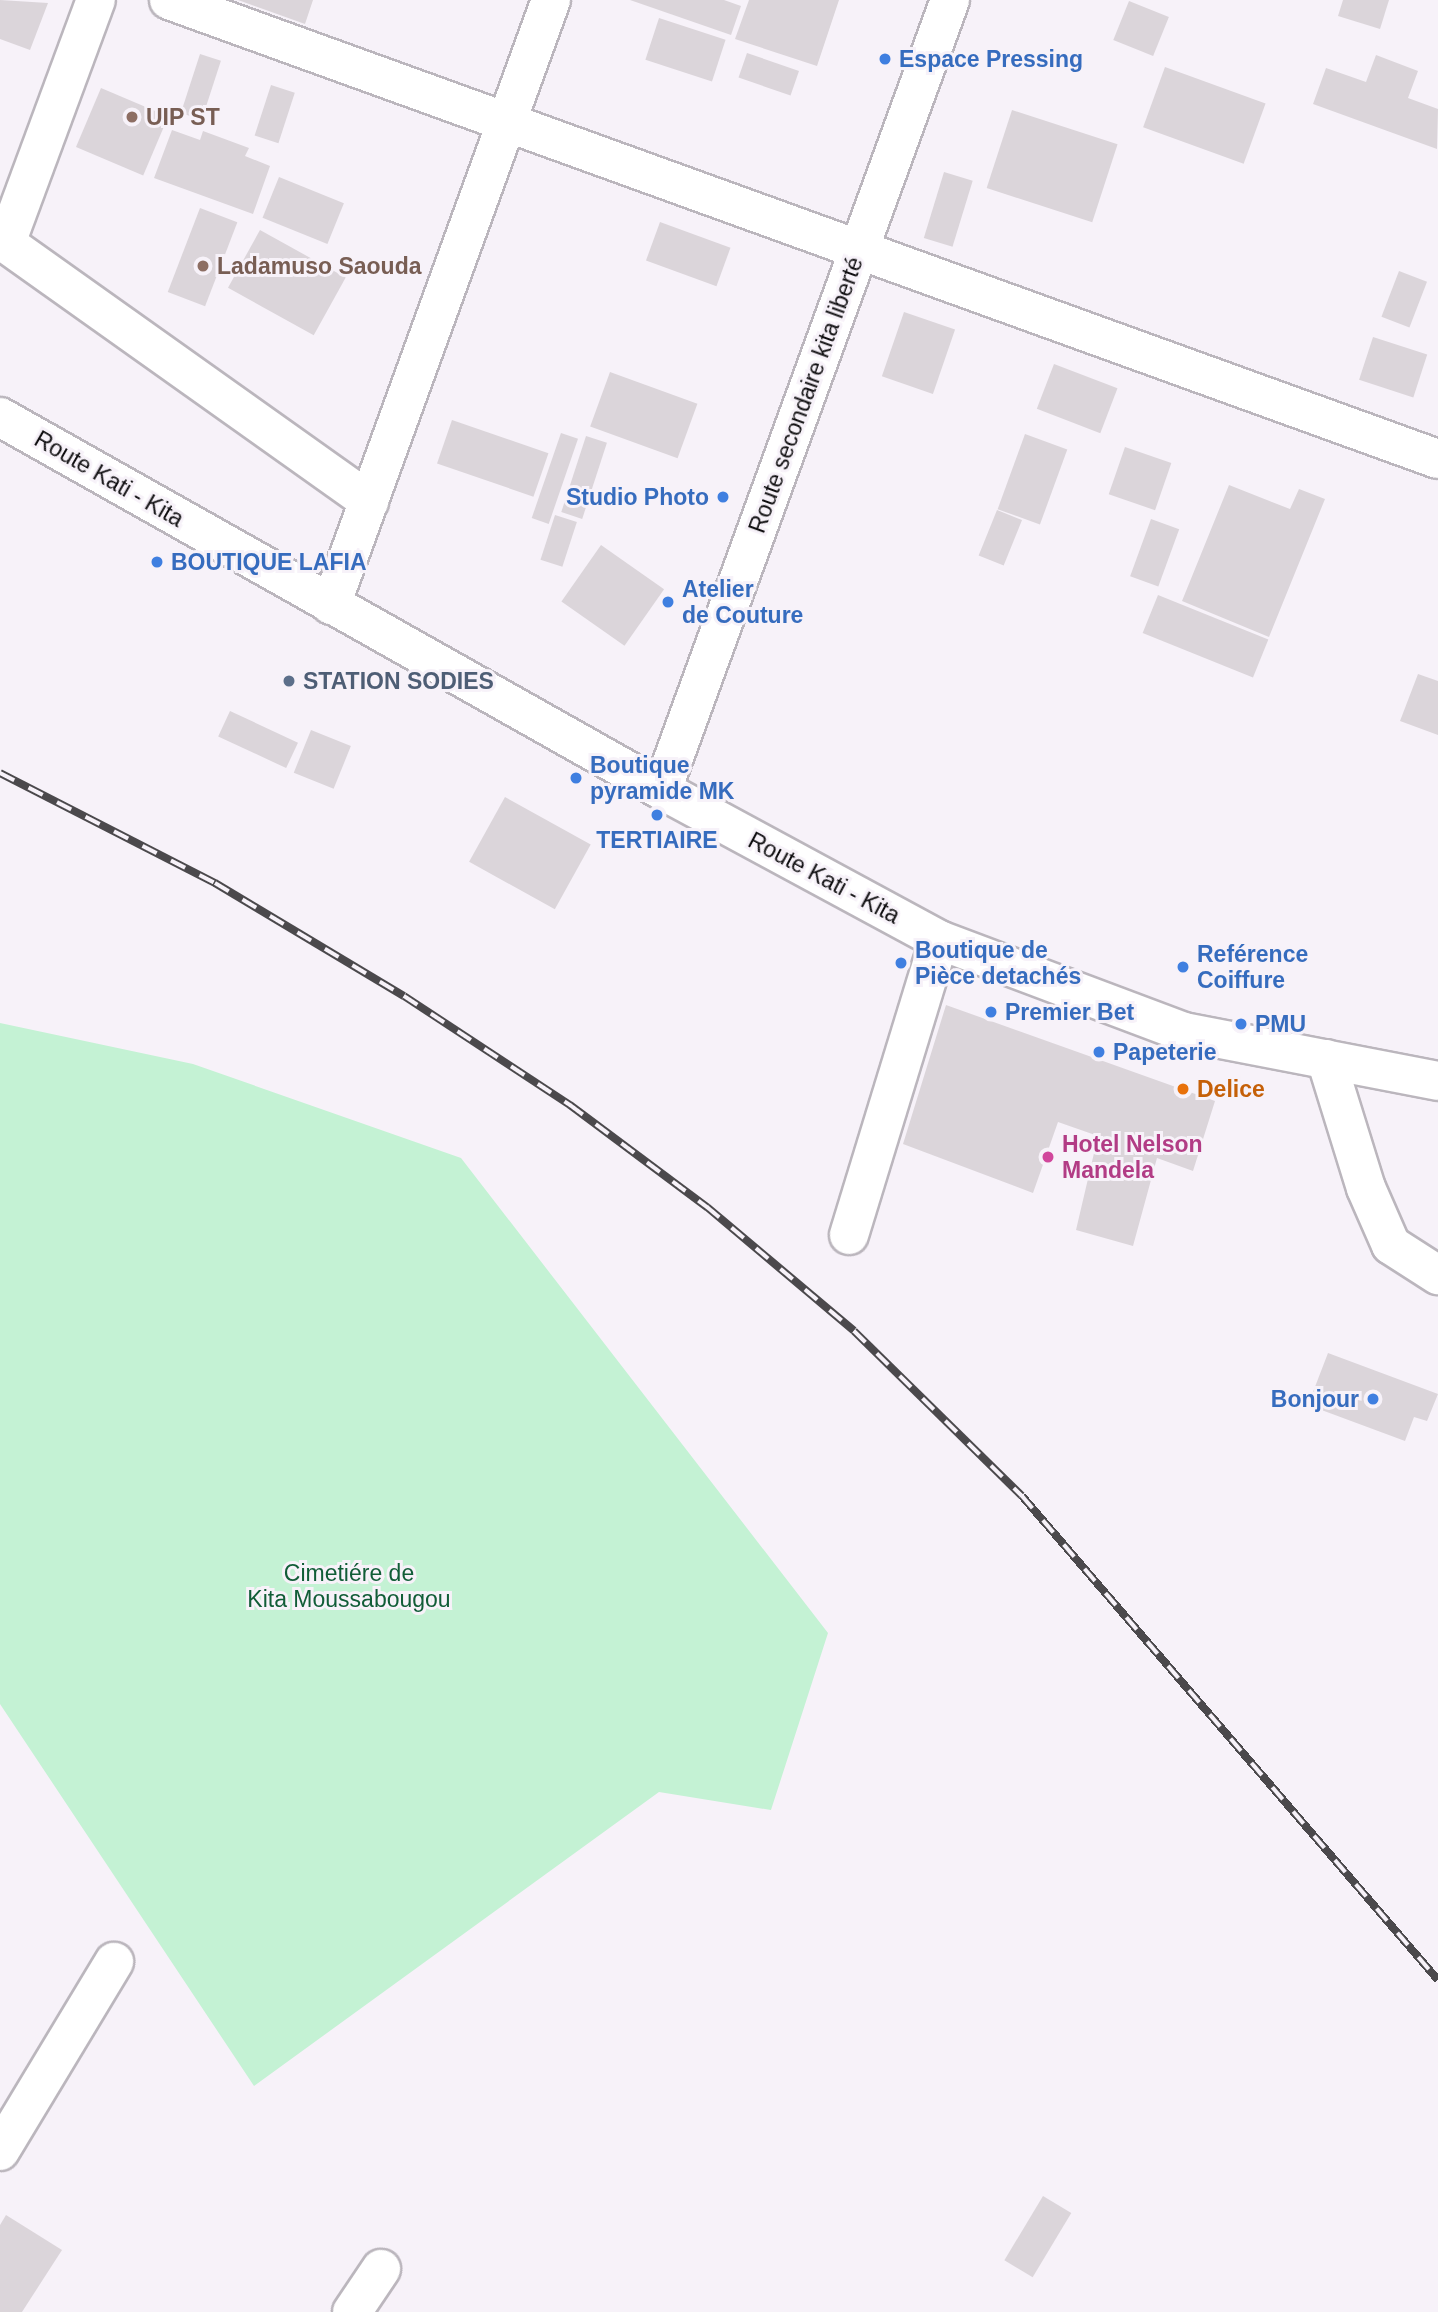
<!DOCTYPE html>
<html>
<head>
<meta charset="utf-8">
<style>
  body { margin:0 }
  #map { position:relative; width:1438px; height:2312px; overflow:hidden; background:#f7f2f9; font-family:Helvetica,sans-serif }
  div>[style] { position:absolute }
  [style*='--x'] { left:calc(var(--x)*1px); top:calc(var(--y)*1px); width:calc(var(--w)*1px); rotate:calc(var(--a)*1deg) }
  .green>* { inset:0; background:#c4f2d4 }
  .building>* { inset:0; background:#dbd5da; transform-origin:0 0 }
  .roads { filter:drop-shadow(2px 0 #bbb6bd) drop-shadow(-2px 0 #bbb6bd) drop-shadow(0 2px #bbb6bd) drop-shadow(0 -2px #bbb6bd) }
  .minor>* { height:38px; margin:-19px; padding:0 19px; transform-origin:19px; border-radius:19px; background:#fff }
  .major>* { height:38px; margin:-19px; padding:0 19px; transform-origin:19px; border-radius:19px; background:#fff }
  .rail>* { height:8px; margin-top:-4px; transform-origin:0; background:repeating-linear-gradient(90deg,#f7f2f9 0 16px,#4b494c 0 32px); box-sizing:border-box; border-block:2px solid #4b494c }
  .dots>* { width:19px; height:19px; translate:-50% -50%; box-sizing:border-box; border:4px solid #f7f2f9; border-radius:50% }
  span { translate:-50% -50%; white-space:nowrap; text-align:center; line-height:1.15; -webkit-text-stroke:6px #f7f2f9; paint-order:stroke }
  .shop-label { font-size:23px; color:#366cbe; font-weight:700 }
  .left { translate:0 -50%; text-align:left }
  .right { translate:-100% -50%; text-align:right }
  .education-label { font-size:23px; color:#785e54; font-weight:700 }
  .street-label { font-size:23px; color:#100f11 }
  .service-label { font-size:23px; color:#4e5e75; font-weight:700 }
  .food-label { font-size:23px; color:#c56008; font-weight:700 }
  .hotel-label { font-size:23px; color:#b23c85; font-weight:700 }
  .park-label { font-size:23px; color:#115d37 }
</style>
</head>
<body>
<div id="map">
  <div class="green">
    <i style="clip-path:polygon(0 1023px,193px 1064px,461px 1158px,828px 1633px,771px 1810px,659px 1792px,254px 2086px,0 1704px)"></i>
  </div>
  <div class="building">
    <i style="clip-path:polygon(0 0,48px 3px,30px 50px,0 39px)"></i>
    <i style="clip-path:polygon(238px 0,313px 0,305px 24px)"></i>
    <i style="clip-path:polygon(630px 0,724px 0,741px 6px,731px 35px)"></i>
    <i style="clip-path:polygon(749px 0,839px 0,817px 66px,735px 39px)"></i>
    <i style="clip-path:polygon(1343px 0,1389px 0,1380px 29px,1338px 16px)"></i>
    <i style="left:1129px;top:1px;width:43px;height:42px;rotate:22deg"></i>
    <i style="left:659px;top:18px;width:70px;height:44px;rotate:18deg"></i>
    <i style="left:747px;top:53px;width:55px;height:26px;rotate:19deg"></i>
    <i style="left:200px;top:54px;width:22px;height:62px;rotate:18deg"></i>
    <i style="clip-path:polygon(1376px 55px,1418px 71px,1408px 98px,1438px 109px,1437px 149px,1313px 104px,1326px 68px,1366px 82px)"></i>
    <i style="left:1165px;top:67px;width:107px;height:64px;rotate:20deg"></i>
    <i style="left:271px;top:85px;width:25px;height:53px;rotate:18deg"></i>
    <i style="left:101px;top:88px;width:73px;height:64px;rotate:23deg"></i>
    <i style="left:1012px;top:110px;width:111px;height:82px;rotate:18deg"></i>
    <i style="clip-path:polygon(172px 130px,200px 140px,203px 131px,249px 148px,245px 156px,270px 166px,253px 214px,154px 178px)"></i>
    <i style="left:944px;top:172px;width:30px;height:69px;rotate:17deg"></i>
    <i style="left:279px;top:177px;width:70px;height:44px;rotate:22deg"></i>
    <i style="left:200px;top:208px;width:40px;height:90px;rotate:21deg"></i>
    <i style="left:660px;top:222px;width:75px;height:41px;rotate:20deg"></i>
    <i style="left:260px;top:230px;width:98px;height:66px;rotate:29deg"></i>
    <i style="left:1399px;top:271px;width:30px;height:49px;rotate:21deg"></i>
    <i style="left:904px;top:312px;width:54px;height:68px;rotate:19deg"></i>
    <i style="left:1373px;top:337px;width:57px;height:45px;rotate:18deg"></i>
    <i style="left:1054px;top:364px;width:68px;height:48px;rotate:21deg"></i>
    <i style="left:610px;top:372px;width:93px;height:58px;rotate:20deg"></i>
    <i style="left:452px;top:420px;width:102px;height:46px;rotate:19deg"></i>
    <i style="left:561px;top:433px;width:18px;height:90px;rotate:19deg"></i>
    <i style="left:1025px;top:434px;width:45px;height:80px;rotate:20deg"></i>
    <i style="left:586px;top:436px;width:22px;height:80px;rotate:18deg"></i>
    <i style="left:1125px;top:447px;width:49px;height:50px;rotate:19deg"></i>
    <i style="clip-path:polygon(1229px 485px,1290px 509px,1299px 489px,1325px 499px,1269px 637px,1182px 601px)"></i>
    <i style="left:997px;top:510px;width:27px;height:49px;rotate:22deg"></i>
    <i style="left:555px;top:515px;width:23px;height:47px;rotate:18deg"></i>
    <i style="left:1151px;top:519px;width:30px;height:61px;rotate:20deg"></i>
    <i style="left:601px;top:545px;width:77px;height:69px;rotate:35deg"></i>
    <i style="left:1158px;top:595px;width:119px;height:41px;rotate:22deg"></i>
    <i style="clip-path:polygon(1418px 674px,1438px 681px,1438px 735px,1400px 721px)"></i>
    <i style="left:230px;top:711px;width:75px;height:28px;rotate:25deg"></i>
    <i style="left:311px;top:730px;width:43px;height:46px;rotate:22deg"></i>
    <i style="left:505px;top:797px;width:98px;height:74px;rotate:29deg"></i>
    <i style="clip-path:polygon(946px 1005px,1215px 1101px,1193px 1171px,1157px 1158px,1133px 1246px,1076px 1230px,1098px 1136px,1058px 1122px,1033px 1193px,903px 1144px)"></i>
    <i style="clip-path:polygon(1328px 1353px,1438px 1394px,1427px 1421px,1414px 1417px,1405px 1441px,1308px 1405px)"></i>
    <i style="left:1043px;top:2196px;width:33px;height:75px;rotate:31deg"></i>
    <i style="clip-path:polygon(6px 2215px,62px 2250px,22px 2312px,0 2312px,0 2225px)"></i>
  </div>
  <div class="roads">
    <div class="minor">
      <i style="--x:169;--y:0;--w:1349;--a:19.89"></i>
      <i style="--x:0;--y:239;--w:453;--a:35.4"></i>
      <i style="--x:6;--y:243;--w:259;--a:-69.7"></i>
      <i style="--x:331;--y:605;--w:644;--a:-70.02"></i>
      <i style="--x:662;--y:790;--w:841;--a:-69.97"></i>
      <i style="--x:1326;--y:1059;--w:135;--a:72.8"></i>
      <i style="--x:1366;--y:1188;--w:62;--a:66.3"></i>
      <i style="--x:1391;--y:1245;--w:56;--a:32.6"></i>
      <i style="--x:849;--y:1235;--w:308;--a:-73"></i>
      <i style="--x:0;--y:2151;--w:221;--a:-58.9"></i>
      <i style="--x:352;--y:2312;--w:52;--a:-56"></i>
    </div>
    <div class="major">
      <i style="--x:0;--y:417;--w:760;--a:29.4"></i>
      <i style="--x:662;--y:790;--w:315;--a:28.4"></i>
      <i style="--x:939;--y:940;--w:262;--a:20.6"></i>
      <i style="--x:1184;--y:1032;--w:259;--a:10.9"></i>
    </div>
  </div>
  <div class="rail">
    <i style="--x:0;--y:773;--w:242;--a:27.1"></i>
    <i style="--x:215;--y:883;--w:220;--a:30.9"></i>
    <i style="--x:404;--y:996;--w:199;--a:33.3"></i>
    <i style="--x:570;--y:1105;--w:171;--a:36.7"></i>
    <i style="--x:707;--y:1207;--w:192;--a:40.1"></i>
    <i style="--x:854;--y:1331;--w:235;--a:44.5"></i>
    <i style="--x:1022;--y:1496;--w:638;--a:49.32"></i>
  </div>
  <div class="dots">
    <i style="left:885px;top:59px;background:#3f7fe0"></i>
    <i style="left:132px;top:117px;background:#8d6e63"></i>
    <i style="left:203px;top:266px;background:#8d6e63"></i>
    <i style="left:723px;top:497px;background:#3f7fe0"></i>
    <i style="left:157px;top:562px;background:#3f7fe0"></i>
    <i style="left:668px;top:602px;background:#3f7fe0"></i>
    <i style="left:289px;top:681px;background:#5c6f8a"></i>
    <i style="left:576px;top:778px;background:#3f7fe0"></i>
    <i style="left:657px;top:815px;background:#3f7fe0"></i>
    <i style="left:901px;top:963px;background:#3f7fe0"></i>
    <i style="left:1183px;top:967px;background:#3f7fe0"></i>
    <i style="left:991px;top:1012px;background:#3f7fe0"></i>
    <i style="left:1241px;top:1024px;background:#3f7fe0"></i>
    <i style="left:1099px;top:1052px;background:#3f7fe0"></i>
    <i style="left:1183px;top:1089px;background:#e8710a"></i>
    <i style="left:1048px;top:1157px;background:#d1479c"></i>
    <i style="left:1373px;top:1399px;background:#3f7fe0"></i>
  </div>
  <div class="shop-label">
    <span class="left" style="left:899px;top:59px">Espace Pressing</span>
    <span class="right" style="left:709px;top:497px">Studio Photo</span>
    <span class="left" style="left:171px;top:562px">BOUTIQUE LAFIA</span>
    <span class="left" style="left:682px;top:602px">Atelier<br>de Couture</span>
    <span class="left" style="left:590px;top:778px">Boutique<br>pyramide MK</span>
    <span style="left:657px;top:840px">TERTIAIRE</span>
    <span class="left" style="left:915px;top:963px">Boutique de<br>Pièce detachés</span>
    <span class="left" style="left:1197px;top:967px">Reférence<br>Coiffure</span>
    <span class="left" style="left:1005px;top:1012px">Premier Bet</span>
    <span class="left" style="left:1255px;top:1024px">PMU</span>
    <span class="left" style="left:1113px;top:1052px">Papeterie</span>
    <span class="right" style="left:1359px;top:1399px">Bonjour</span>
  </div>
  <div class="education-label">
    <span class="left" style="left:146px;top:117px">UIP ST</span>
    <span class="left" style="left:217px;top:266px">Ladamuso Saouda</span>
  </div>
  <div class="street-label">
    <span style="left:806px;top:395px;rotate:-70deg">Route secondaire kita liberté</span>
    <span style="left:109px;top:479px;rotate:30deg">Route Kati - Kita</span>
    <span style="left:824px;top:878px;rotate:28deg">Route Kati - Kita</span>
  </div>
  <div class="service-label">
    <span class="left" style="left:303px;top:681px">STATION SODIES</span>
  </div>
  <div class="food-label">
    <span class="left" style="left:1197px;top:1089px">Delice</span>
  </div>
  <div class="hotel-label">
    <span class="left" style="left:1062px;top:1157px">Hotel Nelson<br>Mandela</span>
  </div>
  <div class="park-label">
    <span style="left:349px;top:1586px">Cimetiére de<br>Kita Moussabougou</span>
  </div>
</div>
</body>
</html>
